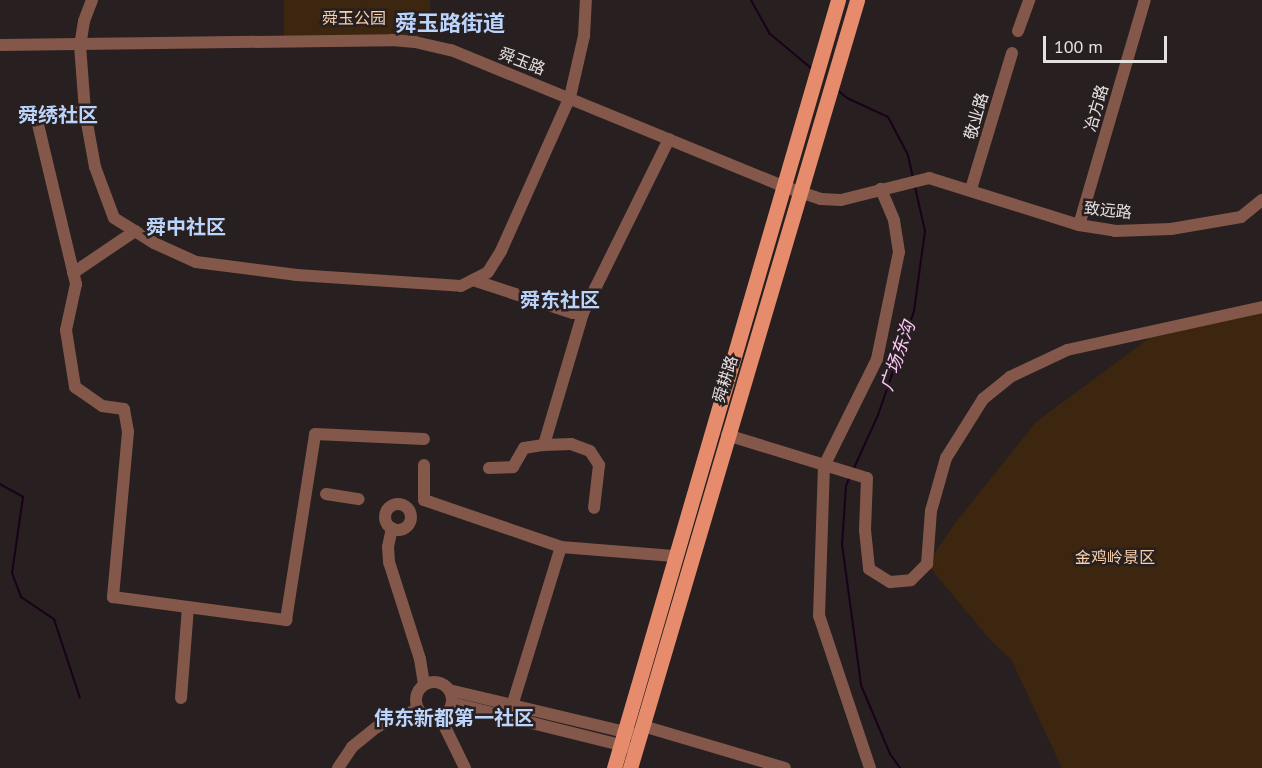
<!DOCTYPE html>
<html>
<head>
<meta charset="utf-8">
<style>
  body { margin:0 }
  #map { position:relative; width:1262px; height:768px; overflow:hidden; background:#271f20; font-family:"PT Sans","Noto Sans SC",sans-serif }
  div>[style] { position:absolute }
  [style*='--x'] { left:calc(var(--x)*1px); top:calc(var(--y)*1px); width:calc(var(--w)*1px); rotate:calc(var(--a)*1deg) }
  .green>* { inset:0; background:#3d260f; transform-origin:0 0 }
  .stream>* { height:2px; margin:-1px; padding:0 1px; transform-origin:1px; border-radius:1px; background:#1a001a }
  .minor>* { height:12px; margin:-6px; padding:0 6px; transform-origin:6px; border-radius:6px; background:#835749 }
  .minor>.ring { margin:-6px; padding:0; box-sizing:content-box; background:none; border:12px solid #835749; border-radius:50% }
  .major>* { height:15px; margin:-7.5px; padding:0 7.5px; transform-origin:7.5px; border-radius:7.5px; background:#e68c6d }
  span { translate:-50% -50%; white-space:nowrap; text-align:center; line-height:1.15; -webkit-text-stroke:5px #271f20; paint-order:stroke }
  .park-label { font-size:16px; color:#f9d0ac }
  .street-label { font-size:16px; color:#e6e1e1 }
  .water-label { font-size:18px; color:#fec8fa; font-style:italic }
  .quarter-label { font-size:20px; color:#bbd4fb; font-weight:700 }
  .district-label { font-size:22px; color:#bbd4fb; font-weight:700 }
  .scale { position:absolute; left:1043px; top:36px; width:124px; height:27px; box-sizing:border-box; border:3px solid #e6e1e1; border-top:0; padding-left:8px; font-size:18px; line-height:21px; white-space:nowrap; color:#e6e1e1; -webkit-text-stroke:4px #271f20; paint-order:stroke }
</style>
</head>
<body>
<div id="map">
  <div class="green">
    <i style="left:284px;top:0;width:146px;height:36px"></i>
    <i style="clip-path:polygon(1262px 305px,1262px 768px,1062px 768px,1011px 659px,992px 642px,927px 564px,956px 522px,1036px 422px,1163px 328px)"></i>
  </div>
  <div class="stream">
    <i style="--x:751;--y:0;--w:38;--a:61"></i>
    <i style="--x:769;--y:33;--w:55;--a:39.8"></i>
    <i style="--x:836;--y:89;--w:14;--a:39"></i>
    <i style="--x:847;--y:98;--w:45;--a:24.9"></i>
    <i style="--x:888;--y:117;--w:43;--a:62.2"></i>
    <i style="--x:908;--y:155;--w:25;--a:78"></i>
    <i style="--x:854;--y:468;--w:58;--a:-65.6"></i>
    <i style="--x:878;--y:415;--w:110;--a:-70.9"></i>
    <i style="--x:914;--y:311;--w:81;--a:-82.2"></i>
    <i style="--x:925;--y:231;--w:45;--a:-102.8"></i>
    <i style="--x:850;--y:476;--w:11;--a:112"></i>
    <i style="--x:846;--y:486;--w:58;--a:93.9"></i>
    <i style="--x:842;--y:544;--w:142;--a:82.3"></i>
    <i style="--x:861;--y:685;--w:75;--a:67.2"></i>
    <i style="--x:890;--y:754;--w:17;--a:54"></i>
    <i style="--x:0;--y:484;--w:26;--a:29"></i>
    <i style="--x:23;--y:497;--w:77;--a:98.2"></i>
    <i style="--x:12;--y:573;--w:26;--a:69"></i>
    <i style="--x:21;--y:597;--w:40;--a:34"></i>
    <i style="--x:54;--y:619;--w:83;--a:71.8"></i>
  </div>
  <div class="minor">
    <i style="--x:92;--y:0;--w:22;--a:111"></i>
    <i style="--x:84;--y:21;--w:24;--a:99"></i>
    <i style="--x:80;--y:45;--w:67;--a:85.7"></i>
    <i style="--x:85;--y:112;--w:49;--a:175.3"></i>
    <i style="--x:36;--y:116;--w:173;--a:76.6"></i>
    <i style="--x:76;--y:284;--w:47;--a:102.3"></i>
    <i style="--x:66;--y:330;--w:58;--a:81"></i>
    <i style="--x:75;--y:387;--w:33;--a:35"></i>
    <i style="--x:102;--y:406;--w:22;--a:8"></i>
    <i style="--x:124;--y:409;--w:23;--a:80"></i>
    <i style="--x:128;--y:432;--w:166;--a:95.2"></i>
    <i style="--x:113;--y:597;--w:175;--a:7.6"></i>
    <i style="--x:286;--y:620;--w:188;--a:-81.1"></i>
    <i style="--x:315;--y:434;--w:109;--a:2.6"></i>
    <i style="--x:1018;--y:31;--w:33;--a:-70"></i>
    <i style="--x:0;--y:45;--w:392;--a:-0.7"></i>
    <i style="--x:392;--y:40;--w:23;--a:5"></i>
    <i style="--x:415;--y:42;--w:37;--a:13"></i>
    <i style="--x:451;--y:50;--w:358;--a:22.3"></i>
    <i style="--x:782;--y:186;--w:41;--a:18.4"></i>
    <i style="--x:821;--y:199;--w:20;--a:3"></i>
    <i style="--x:841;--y:200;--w:91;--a:-14"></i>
    <i style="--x:929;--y:178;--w:157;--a:17.4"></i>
    <i style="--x:1079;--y:225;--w:36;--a:9"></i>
    <i style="--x:1115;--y:231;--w:56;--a:-2"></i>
    <i style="--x:1171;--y:229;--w:71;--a:-9.7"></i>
    <i style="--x:1241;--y:217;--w:27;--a:-39"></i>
    <i style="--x:85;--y:112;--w:56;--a:79.7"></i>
    <i style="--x:95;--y:167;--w:54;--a:69.6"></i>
    <i style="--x:114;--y:218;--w:47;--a:32"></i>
    <i style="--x:154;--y:243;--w:46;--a:24.3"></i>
    <i style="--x:196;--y:262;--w:102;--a:7.3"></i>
    <i style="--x:297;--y:275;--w:164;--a:3.8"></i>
    <i style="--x:461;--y:286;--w:30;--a:-27"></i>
    <i style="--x:488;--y:272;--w:25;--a:-58"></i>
    <i style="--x:501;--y:251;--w:169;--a:-65.9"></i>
    <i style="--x:570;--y:97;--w:63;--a:-77.1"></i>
    <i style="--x:584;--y:36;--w:36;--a:-87"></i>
    <i style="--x:971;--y:189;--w:142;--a:-73.2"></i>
    <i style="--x:1079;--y:225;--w:234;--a:-73.7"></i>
    <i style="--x:73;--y:273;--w:75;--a:-34.1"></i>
    <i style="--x:473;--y:280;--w:105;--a:18.3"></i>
    <i style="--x:573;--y:313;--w:10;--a:0"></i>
    <i style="--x:583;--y:313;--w:194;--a:-63.7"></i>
    <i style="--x:583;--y:313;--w:138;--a:106.5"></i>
    <i style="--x:544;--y:445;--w:27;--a:-2"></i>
    <i style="--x:571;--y:444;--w:20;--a:20"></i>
    <i style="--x:590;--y:451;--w:17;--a:57"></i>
    <i style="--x:599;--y:465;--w:43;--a:96.6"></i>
    <i style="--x:727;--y:435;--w:146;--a:17.1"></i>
    <i style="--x:867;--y:478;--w:52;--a:92.2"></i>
    <i style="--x:865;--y:530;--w:39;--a:84"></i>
    <i style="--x:869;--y:569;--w:25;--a:32"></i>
    <i style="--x:890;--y:582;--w:21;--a:-5"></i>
    <i style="--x:911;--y:580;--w:23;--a:-45"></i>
    <i style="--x:927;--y:564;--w:53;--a:-85.7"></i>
    <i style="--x:931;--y:511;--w:55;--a:-74.2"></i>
    <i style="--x:946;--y:458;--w:70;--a:-57.9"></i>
    <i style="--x:983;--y:399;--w:35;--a:-39"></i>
    <i style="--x:1010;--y:377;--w:63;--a:-25.3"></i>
    <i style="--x:1067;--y:350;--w:200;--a:-12.4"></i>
    <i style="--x:424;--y:465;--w:35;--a:90"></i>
    <i style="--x:424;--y:500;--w:145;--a:18.9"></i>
    <i style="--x:561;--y:547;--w:113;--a:4.6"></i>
    <i style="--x:489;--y:468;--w:24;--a:-2"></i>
    <i style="--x:513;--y:467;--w:22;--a:-60"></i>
    <i style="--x:524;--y:448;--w:20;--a:-9"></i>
    <i style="--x:326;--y:494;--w:33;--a:9"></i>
    <i class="ring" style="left:385px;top:504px;width:14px;height:14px"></i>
    <i style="--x:392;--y:528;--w:19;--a:102"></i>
    <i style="--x:388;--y:547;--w:15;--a:86"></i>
    <i style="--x:389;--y:562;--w:102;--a:72.3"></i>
    <i style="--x:420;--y:659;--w:26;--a:81"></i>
    <i class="ring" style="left:416px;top:682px;width:24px;height:24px"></i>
    <i style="--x:449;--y:690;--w:189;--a:13.4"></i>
    <i style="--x:181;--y:698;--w:91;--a:-85.6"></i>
    <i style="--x:452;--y:703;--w:181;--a:14"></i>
    <i style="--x:512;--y:706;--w:166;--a:-72.9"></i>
    <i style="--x:440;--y:717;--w:57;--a:63.9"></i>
    <i style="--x:643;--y:726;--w:148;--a:16.5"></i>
    <i style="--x:338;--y:768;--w:25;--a:-56"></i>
    <i style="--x:352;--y:747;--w:32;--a:-39"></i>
    <i style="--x:377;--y:727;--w:17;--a:-31"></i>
    <i style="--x:392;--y:718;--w:27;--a:-17"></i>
    <i style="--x:870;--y:768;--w:160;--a:-108.5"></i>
    <i style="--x:819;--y:616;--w:150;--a:-88.1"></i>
    <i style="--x:824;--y:466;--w:119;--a:-63.6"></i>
    <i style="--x:877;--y:359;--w:109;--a:-78.4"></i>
    <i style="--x:899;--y:252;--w:32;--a:-99"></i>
    <i style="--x:894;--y:220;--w:34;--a:-113"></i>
  </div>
  <div class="major">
    <i style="--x:614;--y:768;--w:800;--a:-73.74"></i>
    <i style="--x:630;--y:768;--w:801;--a:-73.53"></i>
  </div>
  <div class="park-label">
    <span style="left:354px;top:18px">舜玉公园</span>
    <span style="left:1115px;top:557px">金鸡岭景区</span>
  </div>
  <div class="street-label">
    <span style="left:522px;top:61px;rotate:21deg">舜玉路</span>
    <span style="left:1096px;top:108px;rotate:-74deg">冶方路</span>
    <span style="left:976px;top:116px;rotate:-74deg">敬业路</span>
    <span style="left:1108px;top:210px;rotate:6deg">致远路</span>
    <span style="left:725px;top:379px;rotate:-73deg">舜耕路</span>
  </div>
  <div class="water-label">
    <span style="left:898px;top:356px;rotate:-71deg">广场东沟</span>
  </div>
  <div class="quarter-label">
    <span style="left:58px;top:115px">舜绣社区</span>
    <span style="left:186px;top:227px">舜中社区</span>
    <span style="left:560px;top:300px">舜东社区</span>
    <span style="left:454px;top:718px">伟东新都第一社区</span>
  </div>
  <div class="district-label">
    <span style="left:450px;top:24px">舜玉路街道</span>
  </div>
  <div class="scale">100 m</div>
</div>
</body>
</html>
